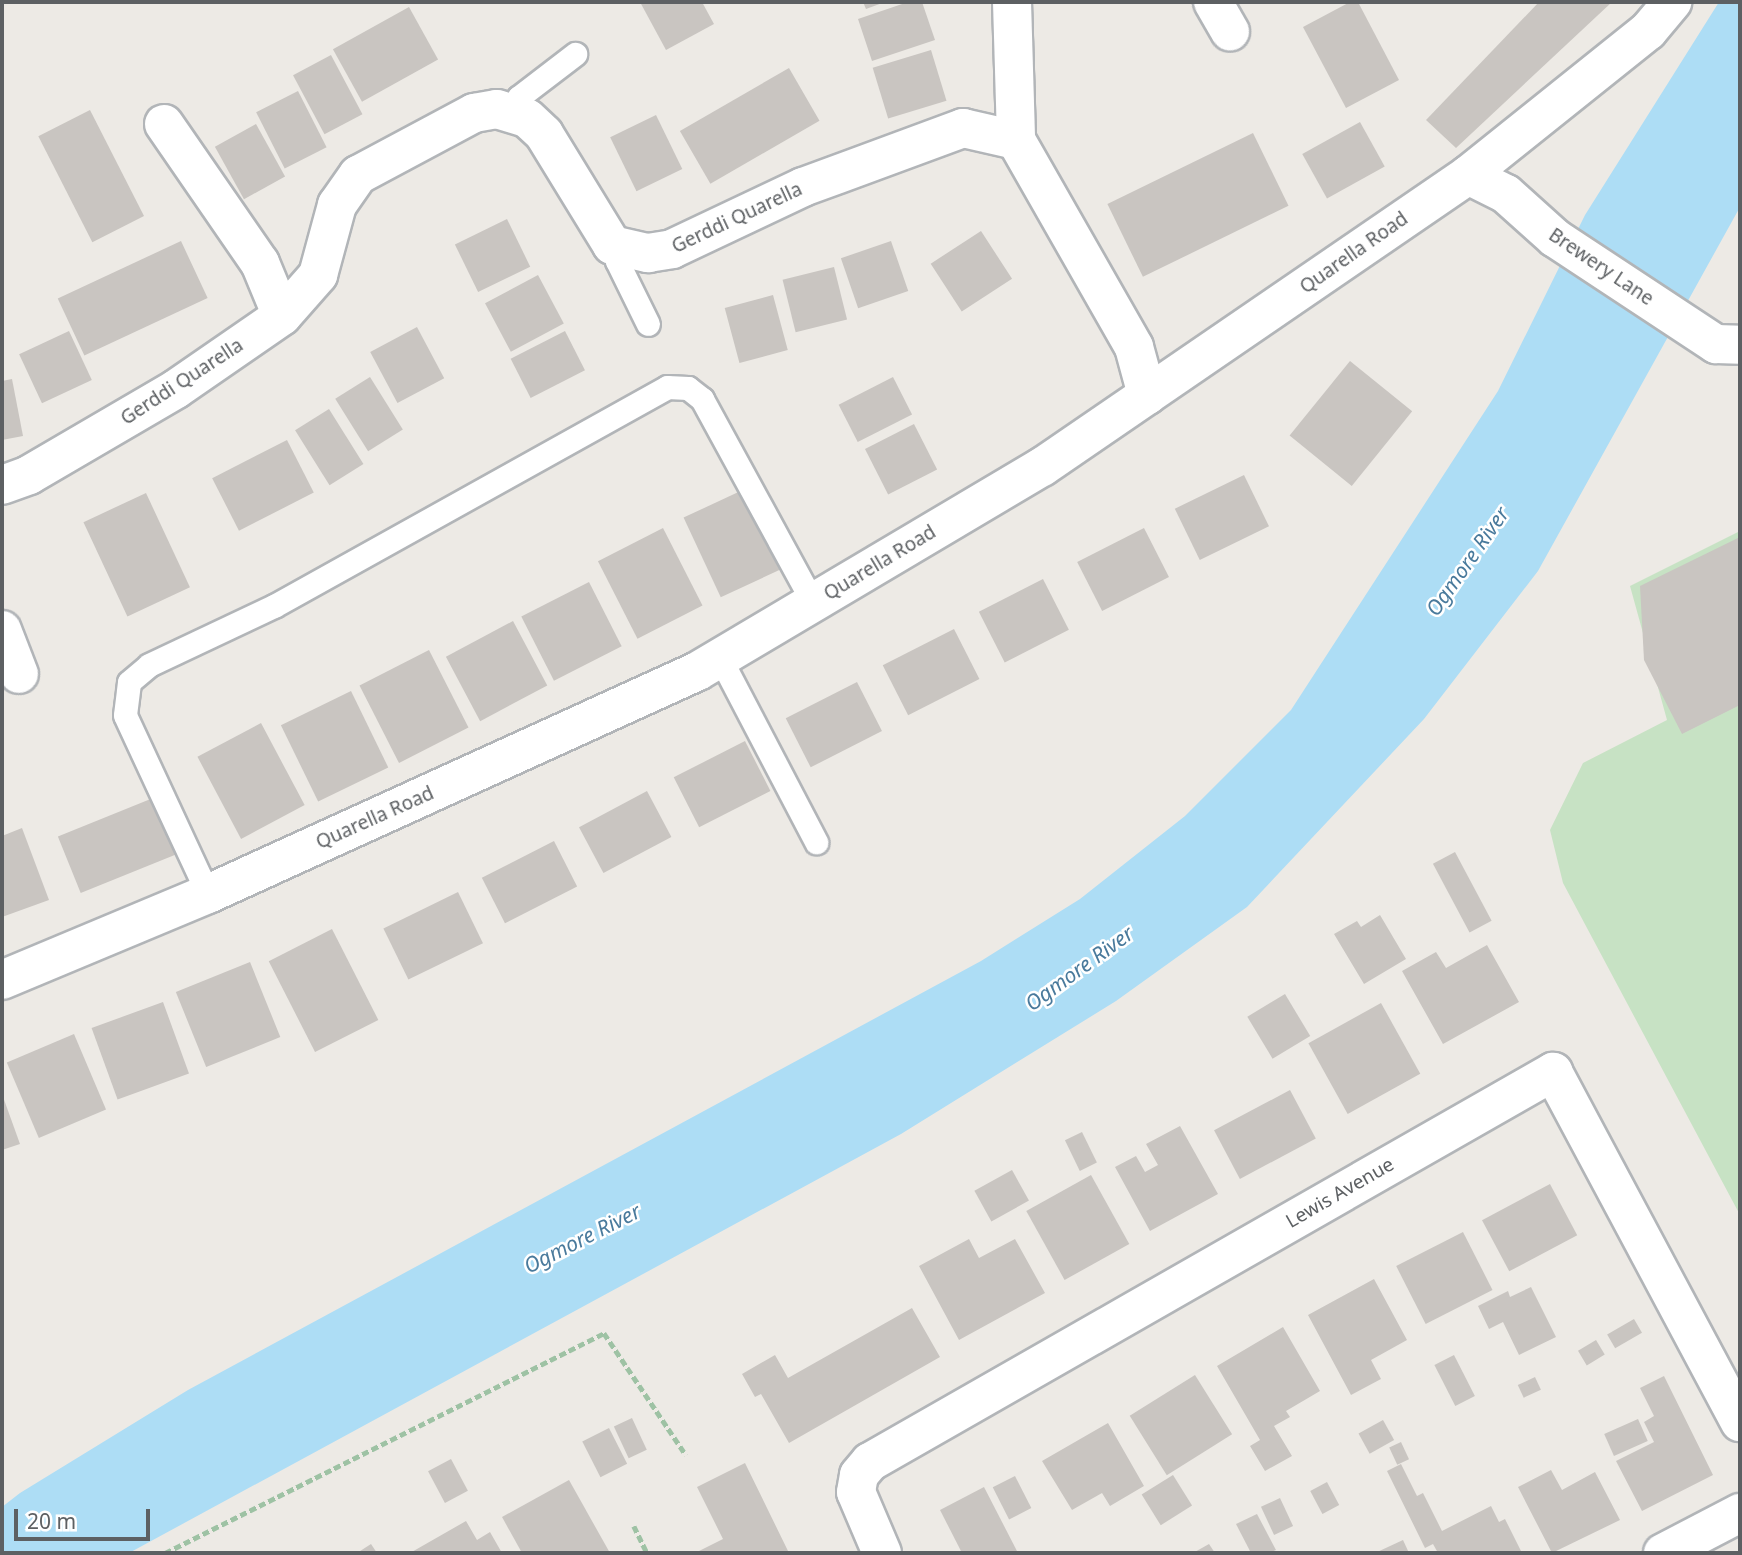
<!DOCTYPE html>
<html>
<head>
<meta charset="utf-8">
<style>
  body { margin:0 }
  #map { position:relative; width:1742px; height:1555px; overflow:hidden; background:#edeae5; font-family:"Noto Sans",sans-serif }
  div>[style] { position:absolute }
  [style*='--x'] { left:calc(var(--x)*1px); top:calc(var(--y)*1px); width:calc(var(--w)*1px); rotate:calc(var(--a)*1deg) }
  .green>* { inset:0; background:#c7e2c4 }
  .water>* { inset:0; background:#adddf5 }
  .building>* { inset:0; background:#c9c5c1; transform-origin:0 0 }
  .path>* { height:4.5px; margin-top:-2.25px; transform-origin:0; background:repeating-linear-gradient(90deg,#9ec2a4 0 7px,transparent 0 10.5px) }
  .roads { filter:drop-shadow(2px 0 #b2b5b8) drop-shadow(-2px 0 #b2b5b8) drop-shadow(0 2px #b2b5b8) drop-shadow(0 -2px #b2b5b8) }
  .service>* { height:23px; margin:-11.5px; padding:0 11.5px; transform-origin:11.5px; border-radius:11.5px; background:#fff }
  .minor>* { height:38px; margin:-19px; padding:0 19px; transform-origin:19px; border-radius:19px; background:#fff }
  .tertiary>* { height:38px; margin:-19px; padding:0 19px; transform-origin:19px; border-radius:19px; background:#fff }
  span { translate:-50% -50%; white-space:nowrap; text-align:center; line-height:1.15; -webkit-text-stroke:5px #fff; paint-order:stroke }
  .street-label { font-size:19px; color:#5d6063 }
  .water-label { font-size:21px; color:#497a9c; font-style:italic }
  .frame { position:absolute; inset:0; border:4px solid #5d6063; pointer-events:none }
  .scale { position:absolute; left:14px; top:1509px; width:136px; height:32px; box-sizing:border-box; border:4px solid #5d6063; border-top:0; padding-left:9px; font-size:21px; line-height:24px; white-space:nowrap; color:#5d6063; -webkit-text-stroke:5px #fff; paint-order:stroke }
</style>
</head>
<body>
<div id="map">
  <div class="green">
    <i style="clip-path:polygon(1740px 531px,1740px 1215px,1563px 883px,1550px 830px,1583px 763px,1667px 720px,1630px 586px)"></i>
  </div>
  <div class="water">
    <i style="clip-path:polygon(1719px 2px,1740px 2px,1740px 207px,1538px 571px,1424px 719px,1247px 907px,1116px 1001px,901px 1134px,129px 1553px,2px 1553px,2px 1507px,20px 1493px,188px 1390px,981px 961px,1080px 899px,1185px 816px,1291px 710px,1498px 391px,1585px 215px)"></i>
  </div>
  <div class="building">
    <i style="clip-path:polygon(640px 2px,702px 2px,714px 24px,666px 50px)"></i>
    <i style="clip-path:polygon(863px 2px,885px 2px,866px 9px)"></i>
    <i style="clip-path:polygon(908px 2px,922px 2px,935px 40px,872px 61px,858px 19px)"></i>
    <i style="clip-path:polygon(1350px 2px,1358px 2px,1399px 80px,1346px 108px,1303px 27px)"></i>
    <i style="clip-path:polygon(1539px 2px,1612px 2px,1456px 148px,1426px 120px)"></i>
    <i style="left:409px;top:7px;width:60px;height:87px;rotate:61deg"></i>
    <i style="left:931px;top:50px;width:53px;height:61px;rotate:73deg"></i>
    <i style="left:331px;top:55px;width:67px;height:43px;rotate:62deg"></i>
    <i style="left:789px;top:68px;width:61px;height:126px;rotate:60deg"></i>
    <i style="left:298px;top:91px;width:63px;height:47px;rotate:63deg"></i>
    <i style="left:90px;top:110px;width:119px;height:58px;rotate:63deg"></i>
    <i style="left:656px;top:115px;width:60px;height:51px;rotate:64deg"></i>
    <i style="left:1360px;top:122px;width:51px;height:66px;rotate:61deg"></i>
    <i style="left:256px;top:124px;width:60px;height:47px;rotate:61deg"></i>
    <i style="left:1253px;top:133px;width:81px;height:162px;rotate:64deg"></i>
    <i style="left:507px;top:219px;width:53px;height:58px;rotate:64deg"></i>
    <i style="left:981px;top:231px;width:57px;height:60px;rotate:57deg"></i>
    <i style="left:181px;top:241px;width:63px;height:136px;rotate:65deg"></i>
    <i style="left:891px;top:241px;width:53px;height:53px;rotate:71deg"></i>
    <i style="left:834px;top:267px;width:54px;height:53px;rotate:76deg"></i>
    <i style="left:538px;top:275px;width:55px;height:60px;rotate:62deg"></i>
    <i style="left:773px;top:295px;width:57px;height:50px;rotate:75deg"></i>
    <i style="left:417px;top:327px;width:58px;height:53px;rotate:62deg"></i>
    <i style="left:69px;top:331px;width:54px;height:55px;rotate:65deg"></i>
    <i style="left:565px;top:331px;width:44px;height:61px;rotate:63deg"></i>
    <i style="left:1350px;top:361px;width:80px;height:96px;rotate:39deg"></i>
    <i style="left:370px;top:377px;width:62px;height:41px;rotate:58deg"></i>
    <i style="left:893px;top:377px;width:42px;height:61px;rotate:63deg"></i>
    <i style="clip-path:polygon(12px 379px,23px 436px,2px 440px,2px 381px)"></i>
    <i style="left:329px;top:409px;width:65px;height:40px;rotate:58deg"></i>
    <i style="left:914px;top:424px;width:51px;height:55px;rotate:63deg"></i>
    <i style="left:287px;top:440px;width:59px;height:84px;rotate:63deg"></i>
    <i style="left:1244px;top:475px;width:57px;height:77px;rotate:64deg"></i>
    <i style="left:747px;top:488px;width:88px;height:70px;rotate:65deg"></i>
    <i style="left:146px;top:493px;width:104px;height:69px;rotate:65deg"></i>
    <i style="left:663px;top:528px;width:87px;height:73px;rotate:63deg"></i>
    <i style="left:1144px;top:528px;width:55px;height:75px;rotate:63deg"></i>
    <i style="clip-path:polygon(1740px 537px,1740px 705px,1682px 734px,1644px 660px,1640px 586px)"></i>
    <i style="left:1043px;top:579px;width:57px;height:72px;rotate:63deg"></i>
    <i style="left:589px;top:582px;width:72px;height:76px;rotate:63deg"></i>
    <i style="left:513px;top:621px;width:73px;height:76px;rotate:62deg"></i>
    <i style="left:954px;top:629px;width:56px;height:80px;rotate:63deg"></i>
    <i style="left:429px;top:650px;width:87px;height:78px;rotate:63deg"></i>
    <i style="left:857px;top:682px;width:55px;height:80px;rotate:63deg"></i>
    <i style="left:351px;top:691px;width:85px;height:78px;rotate:64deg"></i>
    <i style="left:261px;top:723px;width:93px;height:72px;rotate:62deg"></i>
    <i style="left:745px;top:741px;width:56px;height:80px;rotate:63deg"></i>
    <i style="left:647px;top:791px;width:52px;height:77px;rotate:62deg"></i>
    <i style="left:158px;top:796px;width:61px;height:108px;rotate:68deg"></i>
    <i style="clip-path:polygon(22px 828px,49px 900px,2px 917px,2px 836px)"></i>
    <i style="left:554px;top:841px;width:51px;height:81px;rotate:63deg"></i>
    <i style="left:1455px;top:852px;width:78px;height:25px;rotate:62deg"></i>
    <i style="left:458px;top:892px;width:57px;height:83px;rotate:64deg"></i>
    <i style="clip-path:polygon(1380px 915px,1406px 959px,1364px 984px,1334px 934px,1357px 921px,1361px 927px)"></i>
    <i style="left:332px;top:929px;width:102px;height:71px;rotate:63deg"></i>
    <i style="clip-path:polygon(1487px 945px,1519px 1002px,1443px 1044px,1402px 971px,1436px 952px,1446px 968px)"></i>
    <i style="left:250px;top:962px;width:81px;height:80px;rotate:68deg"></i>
    <i style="left:1285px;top:994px;width:49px;height:44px;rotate:59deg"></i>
    <i style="left:163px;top:1002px;width:76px;height:76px;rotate:70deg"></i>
    <i style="left:1381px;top:1003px;width:81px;height:83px;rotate:61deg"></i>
    <i style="left:74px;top:1034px;width:82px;height:73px;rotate:67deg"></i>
    <i style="left:1290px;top:1090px;width:55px;height:86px;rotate:62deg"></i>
    <i style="clip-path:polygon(2px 1094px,20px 1144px,2px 1150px)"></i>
    <i style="clip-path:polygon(1180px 1126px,1218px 1194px,1150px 1231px,1115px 1167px,1136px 1156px,1145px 1172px,1158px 1165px,1146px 1144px)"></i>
    <i style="left:1082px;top:1132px;width:34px;height:19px;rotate:64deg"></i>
    <i style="left:1012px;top:1170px;width:35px;height:43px;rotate:61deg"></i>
    <i style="left:1091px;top:1175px;width:79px;height:74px;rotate:61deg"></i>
    <i style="left:1550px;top:1184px;width:58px;height:77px;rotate:62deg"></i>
    <i style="left:1463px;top:1232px;width:65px;height:75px;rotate:63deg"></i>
    <i style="clip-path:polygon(969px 1239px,979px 1258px,1015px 1239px,1045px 1293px,959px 1340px,919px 1266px)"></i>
    <i style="clip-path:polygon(1374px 1279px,1407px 1340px,1371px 1360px,1381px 1379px,1351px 1395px,1308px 1315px)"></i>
    <i style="clip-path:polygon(1531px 1287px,1556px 1337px,1519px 1355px,1503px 1322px,1489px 1329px,1478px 1306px,1508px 1291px,1510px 1297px)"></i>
    <i style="clip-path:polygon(912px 1308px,940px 1357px,789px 1443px,761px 1394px,755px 1397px,742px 1374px,775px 1355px,788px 1378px)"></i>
    <i style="left:1634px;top:1319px;width:16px;height:31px;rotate:60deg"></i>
    <i style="clip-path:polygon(1283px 1327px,1320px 1391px,1286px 1411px,1290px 1417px,1274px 1426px,1292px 1456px,1265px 1471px,1250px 1446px,1260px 1440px,1217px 1366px)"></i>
    <i style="left:1596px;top:1340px;width:17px;height:21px;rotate:59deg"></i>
    <i style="left:1454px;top:1355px;width:46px;height:22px;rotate:63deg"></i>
    <i style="left:1195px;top:1375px;width:70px;height:77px;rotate:58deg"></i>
    <i style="clip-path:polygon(1664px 1376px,1713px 1475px,1642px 1511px,1616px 1461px,1654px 1442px,1644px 1422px,1654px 1416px,1640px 1388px)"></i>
    <i style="left:1535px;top:1377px;width:14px;height:19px;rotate:65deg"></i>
    <i style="left:632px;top:1418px;width:35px;height:20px;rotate:65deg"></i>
    <i style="left:1638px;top:1419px;width:24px;height:37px;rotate:66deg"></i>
    <i style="left:1383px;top:1420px;width:23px;height:28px;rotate:61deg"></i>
    <i style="clip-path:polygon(1108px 1423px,1144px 1486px,1110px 1506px,1102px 1493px,1072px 1510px,1042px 1461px)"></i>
    <i style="left:609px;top:1428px;width:40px;height:30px;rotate:63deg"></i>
    <i style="left:1401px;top:1442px;width:19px;height:13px;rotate:65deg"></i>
    <i style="left:451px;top:1459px;width:36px;height:26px;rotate:62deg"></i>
    <i style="clip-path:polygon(745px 1463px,789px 1553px,695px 1553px,723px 1539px,697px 1487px)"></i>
    <i style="clip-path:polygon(1401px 1464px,1417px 1496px,1423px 1493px,1442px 1531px,1491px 1506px,1499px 1522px,1505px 1519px,1522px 1553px,1438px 1553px,1433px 1544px,1425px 1548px,1387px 1471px)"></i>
    <i style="clip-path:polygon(1551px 1470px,1562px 1490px,1595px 1472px,1620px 1520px,1552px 1553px,1518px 1487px)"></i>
    <i style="left:1173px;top:1475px;width:36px;height:37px;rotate:58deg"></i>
    <i style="left:1015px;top:1476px;width:36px;height:25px;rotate:63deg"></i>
    <i style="clip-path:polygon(569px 1480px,610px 1553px,522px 1553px,502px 1517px)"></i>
    <i style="left:1327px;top:1482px;width:26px;height:19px;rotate:62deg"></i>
    <i style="clip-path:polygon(984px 1487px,1018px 1553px,962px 1553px,940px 1510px)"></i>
    <i style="left:1280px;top:1498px;width:31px;height:21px;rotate:65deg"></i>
    <i style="clip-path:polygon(1257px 1514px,1276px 1550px,1269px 1553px,1251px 1553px,1236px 1524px)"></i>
    <i style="clip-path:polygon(466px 1521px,477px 1540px,490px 1532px,502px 1553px,410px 1553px)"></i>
    <i style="clip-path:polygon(1403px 1540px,1409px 1553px,1375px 1553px)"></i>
    <i style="clip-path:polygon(371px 1544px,377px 1553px,357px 1553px)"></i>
    <i style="clip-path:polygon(1209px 1544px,1215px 1553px,1193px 1553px)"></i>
  </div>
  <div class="path">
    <i style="--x:634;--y:1526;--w:30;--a:64"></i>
    <i style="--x:165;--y:1553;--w:491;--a:-26.6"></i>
    <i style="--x:604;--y:1333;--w:147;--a:56.1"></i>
  </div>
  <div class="roads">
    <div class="service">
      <i style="--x:510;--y:113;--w:18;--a:-61"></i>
      <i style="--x:519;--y:97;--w:71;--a:-37.5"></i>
      <i style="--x:618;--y:247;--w:14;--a:94"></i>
      <i style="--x:617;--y:261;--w:70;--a:63.8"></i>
      <i style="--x:720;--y:658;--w:208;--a:62.4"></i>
      <i style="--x:208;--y:894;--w:197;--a:-114.9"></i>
      <i style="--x:125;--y:715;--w:33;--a:-83"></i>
      <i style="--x:129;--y:682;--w:26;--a:-40"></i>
      <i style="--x:149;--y:665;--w:138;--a:-25.3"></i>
      <i style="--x:274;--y:606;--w:450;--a:-29.1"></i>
      <i style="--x:667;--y:387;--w:21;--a:3"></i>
      <i style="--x:688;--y:388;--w:18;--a:38"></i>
      <i style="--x:702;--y:399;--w:232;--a:61.4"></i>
    </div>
    <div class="minor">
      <i style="--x:1012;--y:2;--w:138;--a:88.3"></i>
      <i style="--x:1213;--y:2;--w:34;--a:60"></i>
      <i style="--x:164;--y:124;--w:169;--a:55.4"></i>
      <i style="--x:260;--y:263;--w:57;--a:67.5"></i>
      <i style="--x:1468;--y:175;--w:42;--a:26.6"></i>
      <i style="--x:1506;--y:194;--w:66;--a:41.9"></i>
      <i style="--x:1555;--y:238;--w:193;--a:33.4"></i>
      <i style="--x:1716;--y:344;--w:24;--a:2"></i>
      <i style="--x:2;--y:485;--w:29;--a:-20"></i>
      <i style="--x:29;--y:475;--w:170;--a:-30.3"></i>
      <i style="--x:176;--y:389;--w:129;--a:-34.6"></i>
      <i style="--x:282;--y:316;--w:55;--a:-48.7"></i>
      <i style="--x:318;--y:275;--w:73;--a:-74.8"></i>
      <i style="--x:337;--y:205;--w:37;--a:-55"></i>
      <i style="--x:358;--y:175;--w:132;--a:-28.1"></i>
      <i style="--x:474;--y:113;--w:23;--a:-10"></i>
      <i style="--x:497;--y:109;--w:31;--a:17"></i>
      <i style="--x:527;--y:118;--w:23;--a:43"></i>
      <i style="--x:544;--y:134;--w:130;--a:58.5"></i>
      <i style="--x:612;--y:245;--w:37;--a:13"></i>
      <i style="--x:648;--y:253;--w:24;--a:-9"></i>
      <i style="--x:672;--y:249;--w:145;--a:-25.3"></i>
      <i style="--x:803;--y:187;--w:171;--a:-20.2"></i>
      <i style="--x:963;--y:128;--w:54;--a:12.8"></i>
      <i style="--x:1016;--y:140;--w:238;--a:60.3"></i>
      <i style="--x:1134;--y:347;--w:50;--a:74.8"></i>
      <i style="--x:2;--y:630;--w:47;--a:68.9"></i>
      <i style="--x:882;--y:1553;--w:66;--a:-113.1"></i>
      <i style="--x:856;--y:1492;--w:17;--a:-80"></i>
      <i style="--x:859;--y:1475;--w:17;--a:-50"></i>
      <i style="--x:870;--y:1462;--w:787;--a:-29.73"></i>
      <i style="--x:1553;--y:1072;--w:397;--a:61.9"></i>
      <i style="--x:1663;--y:1553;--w:87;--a:-27.5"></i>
    </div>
    <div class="tertiary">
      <i style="--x:2;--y:980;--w:223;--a:-22.7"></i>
      <i style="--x:208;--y:894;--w:538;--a:-24.47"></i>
      <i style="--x:698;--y:671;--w:400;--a:-30.7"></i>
      <i style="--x:1042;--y:467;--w:127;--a:-34.4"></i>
      <i style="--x:1147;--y:395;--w:389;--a:-34.4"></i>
      <i style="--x:1468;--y:175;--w:231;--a:-38.7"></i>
      <i style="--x:1648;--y:31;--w:38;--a:-50"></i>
    </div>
  </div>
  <div class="street-label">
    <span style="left:737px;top:218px;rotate:-25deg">Gerddi Quarella</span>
    <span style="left:1354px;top:253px;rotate:-35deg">Quarella Road</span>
    <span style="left:1601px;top:267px;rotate:34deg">Brewery Lane</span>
    <span style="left:182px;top:382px;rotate:-33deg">Gerddi Quarella</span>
    <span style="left:880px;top:563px;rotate:-31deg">Quarella Road</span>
    <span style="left:375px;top:818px;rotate:-24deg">Quarella Road</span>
    <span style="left:1340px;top:1193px;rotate:-30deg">Lewis Avenue</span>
  </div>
  <div class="water-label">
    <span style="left:1467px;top:561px;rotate:-55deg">Ogmore River</span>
    <span style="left:1079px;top:968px;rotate:-36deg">Ogmore River</span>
    <span style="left:582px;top:1238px;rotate:-27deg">Ogmore River</span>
  </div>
  <div class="frame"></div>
  <div class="scale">20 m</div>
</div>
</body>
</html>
